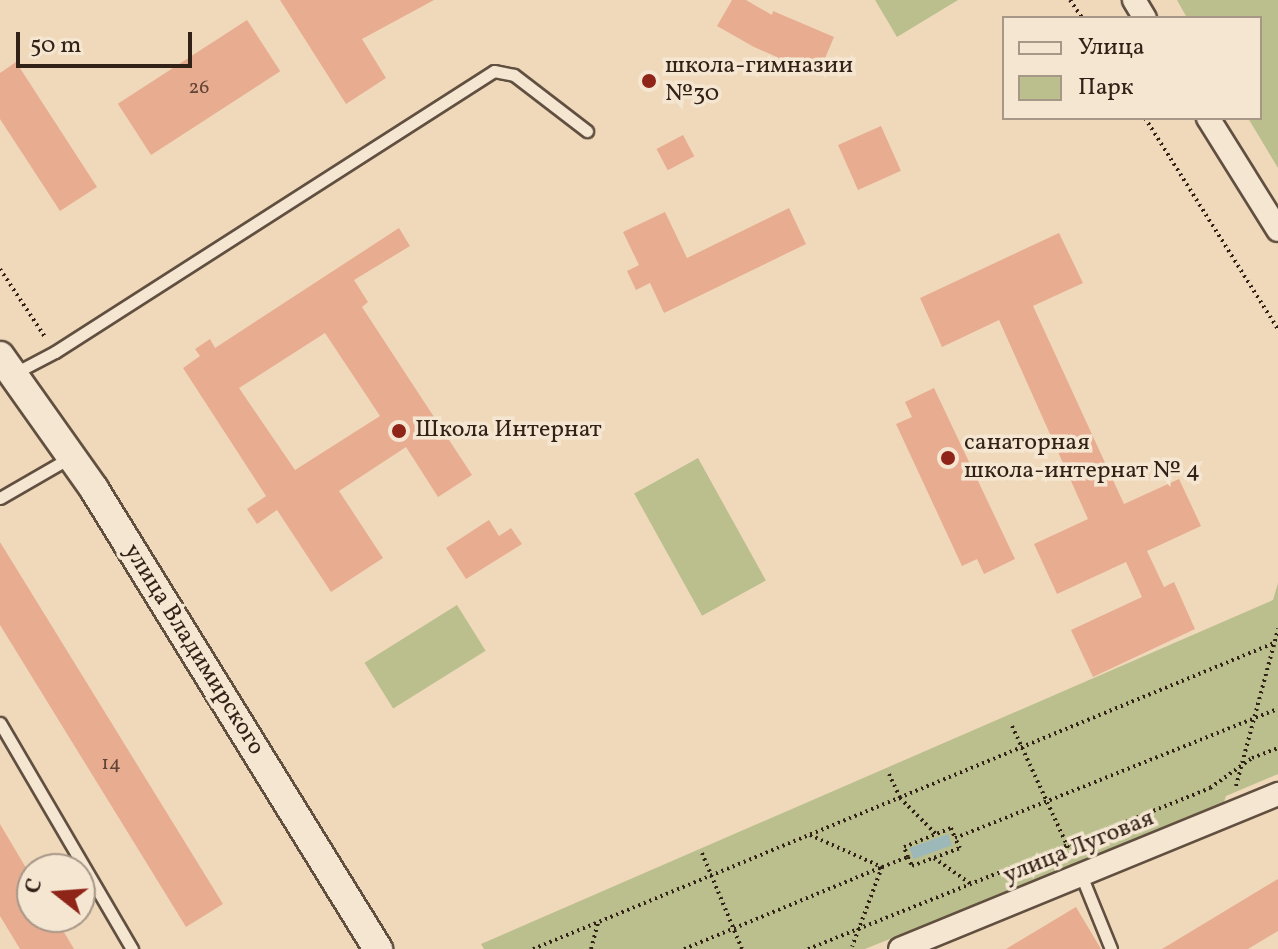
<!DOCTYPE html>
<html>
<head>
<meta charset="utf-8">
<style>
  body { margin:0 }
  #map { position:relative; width:1278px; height:949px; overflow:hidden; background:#efd9ba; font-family:Vollkorn,serif }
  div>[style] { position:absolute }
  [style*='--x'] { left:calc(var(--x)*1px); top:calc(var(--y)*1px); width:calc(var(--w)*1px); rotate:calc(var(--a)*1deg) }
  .green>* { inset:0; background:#bbbf8e; transform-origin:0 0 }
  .water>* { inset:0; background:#9db8b9; transform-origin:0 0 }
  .building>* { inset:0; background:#e8ac91; transform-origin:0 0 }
  .path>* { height:4px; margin-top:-2px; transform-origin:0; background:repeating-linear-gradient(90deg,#322117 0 2px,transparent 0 6px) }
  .roads { filter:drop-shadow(2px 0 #614f40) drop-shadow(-2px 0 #614f40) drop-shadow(0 2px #614f40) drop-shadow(0 -2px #614f40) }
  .service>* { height:11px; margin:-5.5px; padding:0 5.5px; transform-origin:5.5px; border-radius:5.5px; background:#f5e6d2 }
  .minor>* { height:22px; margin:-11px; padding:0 11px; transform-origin:11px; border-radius:11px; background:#f5e6d2 }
  .tertiary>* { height:28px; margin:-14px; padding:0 14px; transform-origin:14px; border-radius:14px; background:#f5e6d2 }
  .dots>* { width:22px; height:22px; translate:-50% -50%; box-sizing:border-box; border:4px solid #f5e6d2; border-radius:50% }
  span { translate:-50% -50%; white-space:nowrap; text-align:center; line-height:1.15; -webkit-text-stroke:7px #f5e6d2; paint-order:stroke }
  .number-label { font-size:20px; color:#604436 }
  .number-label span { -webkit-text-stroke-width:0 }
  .poi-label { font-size:24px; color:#322117 }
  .left { translate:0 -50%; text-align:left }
  .street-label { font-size:24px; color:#322117 }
  .legend { position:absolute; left:1002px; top:16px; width:260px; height:104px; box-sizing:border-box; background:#f5e6d2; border:2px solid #a79787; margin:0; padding:10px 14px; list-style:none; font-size:24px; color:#322117 }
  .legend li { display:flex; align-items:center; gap:16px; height:40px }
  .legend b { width:40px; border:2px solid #a79787 }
  .north { position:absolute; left:16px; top:853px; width:80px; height:80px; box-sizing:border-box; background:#f5e6d2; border:2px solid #a79787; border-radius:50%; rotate:287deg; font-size:22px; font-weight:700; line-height:32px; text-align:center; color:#322117 }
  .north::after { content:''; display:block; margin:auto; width:28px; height:36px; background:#8f2418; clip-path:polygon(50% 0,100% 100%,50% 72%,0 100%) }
  .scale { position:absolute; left:16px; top:32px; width:176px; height:36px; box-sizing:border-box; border:4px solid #322117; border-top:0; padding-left:10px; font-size:24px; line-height:28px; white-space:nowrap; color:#322117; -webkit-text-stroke:6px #f5e6d2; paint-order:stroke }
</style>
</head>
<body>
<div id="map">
  <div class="green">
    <i style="clip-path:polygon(875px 0,958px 0,897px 37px)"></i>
    <i style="clip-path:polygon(1177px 0,1278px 0,1278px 168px,1248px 118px,1260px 118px,1260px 18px,1187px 18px)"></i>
    <i style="left:698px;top:458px;width:140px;height:73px;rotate:61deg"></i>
    <i style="clip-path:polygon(1278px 583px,1278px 774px,1226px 796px,1223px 805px,865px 949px,484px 949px,481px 944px,1273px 600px)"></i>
    <i style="left:457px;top:605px;width:54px;height:109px;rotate:58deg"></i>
  </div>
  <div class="water">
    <i style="left:948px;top:834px;width:12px;height:41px;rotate:70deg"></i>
  </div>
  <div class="building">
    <i style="clip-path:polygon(280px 0,434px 0,362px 39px,386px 78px,346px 104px)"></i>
    <i style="clip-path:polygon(732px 0,746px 0,772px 15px,773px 11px,834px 37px,818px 75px,754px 47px,717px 26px)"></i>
    <i style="left:247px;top:20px;width:61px;height:154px;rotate:57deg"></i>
    <i style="clip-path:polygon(16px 62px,97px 187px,60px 211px,0 119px,0 73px)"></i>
    <i style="left:881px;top:126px;width:49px;height:47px;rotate:66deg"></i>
    <i style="left:683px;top:135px;width:24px;height:30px;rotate:62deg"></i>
    <i style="clip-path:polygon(789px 208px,806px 244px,664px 313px,650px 283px,636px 290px,627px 271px,639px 265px,623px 232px,665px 212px,687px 258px)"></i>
    <i style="clip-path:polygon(evenodd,399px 228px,410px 246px,354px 280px,368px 302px,362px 307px,472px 475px,438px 497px,406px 447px,339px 491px,383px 558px,331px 592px,277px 510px,257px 524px,247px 509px,266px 496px,183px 368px,200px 356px,195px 349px,210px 339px,215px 348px,399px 228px,325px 333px,380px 416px,295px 470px,239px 388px,325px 333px)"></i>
    <i style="clip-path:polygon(1059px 233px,1083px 283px,1033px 306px,1124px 504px,1179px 479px,1201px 526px,1147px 551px,1164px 587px,1174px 582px,1195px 629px,1093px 677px,1071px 630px,1142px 597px,1126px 562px,1057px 594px,1034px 544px,1088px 519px,999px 320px,942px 347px,920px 298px)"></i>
    <i style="clip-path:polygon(934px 388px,1015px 559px,984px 574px,977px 559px,962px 566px,896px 424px,912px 417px,905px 402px)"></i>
    <i style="clip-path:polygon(489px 520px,499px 536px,511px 528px,522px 544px,466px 579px,446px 548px)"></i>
    <i style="clip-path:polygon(0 542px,223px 904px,186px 927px,0 625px)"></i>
    <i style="clip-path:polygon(0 824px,32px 878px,32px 917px,55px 917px,74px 949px,20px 949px,0 916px)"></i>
    <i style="clip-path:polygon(1278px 879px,1278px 931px,1248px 949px,1162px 949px)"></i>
    <i style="clip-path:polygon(1076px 907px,1101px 949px,1006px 949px)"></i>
  </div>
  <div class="path">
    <i style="--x:1070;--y:0;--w:22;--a:56"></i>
    <i style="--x:1145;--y:118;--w:249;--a:57.8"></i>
    <i style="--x:0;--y:269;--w:82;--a:56.5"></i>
    <i style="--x:1012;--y:726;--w:143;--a:65.2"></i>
    <i style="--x:889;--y:774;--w:26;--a:65"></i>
    <i style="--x:900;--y:798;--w:51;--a:45"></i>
    <i style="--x:1236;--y:786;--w:163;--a:-75"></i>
    <i style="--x:810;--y:835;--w:79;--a:24"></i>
    <i style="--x:882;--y:867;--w:85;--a:110.6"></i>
    <i style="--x:702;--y:853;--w:104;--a:67.4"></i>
    <i style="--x:908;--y:857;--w:11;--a:-112"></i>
    <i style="--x:904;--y:847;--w:51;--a:-22"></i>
    <i style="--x:951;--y:828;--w:11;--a:68"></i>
    <i style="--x:934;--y:858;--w:45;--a:35.1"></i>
    <i style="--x:533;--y:949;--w:802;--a:-22.44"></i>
    <i style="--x:591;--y:949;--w:28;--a:-75"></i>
    <i style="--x:684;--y:949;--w:214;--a:-22.5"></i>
    <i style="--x:882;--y:867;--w:28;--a:-21"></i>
    <i style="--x:908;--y:857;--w:10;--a:66"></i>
    <i style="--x:912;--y:866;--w:51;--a:-20.6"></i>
    <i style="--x:960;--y:848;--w:11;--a:-117"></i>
    <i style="--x:955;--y:838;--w:348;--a:-21.8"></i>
    <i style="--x:808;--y:949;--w:433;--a:-21.8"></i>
    <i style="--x:1210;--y:788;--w:52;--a:-35.5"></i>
    <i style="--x:1252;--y:758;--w:28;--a:-21"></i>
  </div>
  <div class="roads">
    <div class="service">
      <i style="--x:13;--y:374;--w:47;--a:-27.6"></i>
      <i style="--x:55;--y:352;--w:521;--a:-32.62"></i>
      <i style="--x:494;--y:71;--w:20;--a:11"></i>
      <i style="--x:514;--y:75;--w:92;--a:37.5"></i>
      <i style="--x:0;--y:498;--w:82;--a:-30"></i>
      <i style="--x:0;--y:723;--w:262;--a:59.7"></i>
      <i style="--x:1081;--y:875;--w:80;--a:67.9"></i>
    </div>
    <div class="minor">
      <i style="--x:1134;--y:0;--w:21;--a:59"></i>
      <i style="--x:1208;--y:118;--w:132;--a:58"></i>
      <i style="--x:900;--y:949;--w:409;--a:-22.3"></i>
    </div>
    <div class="tertiary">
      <i style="--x:0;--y:356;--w:163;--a:54.7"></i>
      <i style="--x:94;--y:489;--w:541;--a:58.31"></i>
    </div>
  </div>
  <div class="dots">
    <i style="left:649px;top:81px;background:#8f2418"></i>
    <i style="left:399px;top:431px;background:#8f2418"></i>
    <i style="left:948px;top:458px;background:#8f2418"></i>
  </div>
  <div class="number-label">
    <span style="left:199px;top:88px">26</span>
    <span style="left:111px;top:764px">14</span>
  </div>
  <div class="poi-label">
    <span class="left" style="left:665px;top:81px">школа-гимназии<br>№30</span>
    <span class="left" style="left:415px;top:431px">Школа Интернат</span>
    <span class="left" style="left:964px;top:458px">санаторная<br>школа-интернат № 4</span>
  </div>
  <div class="street-label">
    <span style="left:193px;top:650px;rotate:58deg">улица Владимирского</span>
    <span style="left:1079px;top:848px;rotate:-22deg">улица Луговая</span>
  </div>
  <ul class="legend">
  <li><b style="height:10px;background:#f5e6d2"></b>Улица</li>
  <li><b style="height:22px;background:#bbbf8e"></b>Парк</li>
  </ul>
  <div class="north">С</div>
  <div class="scale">50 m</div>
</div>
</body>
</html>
